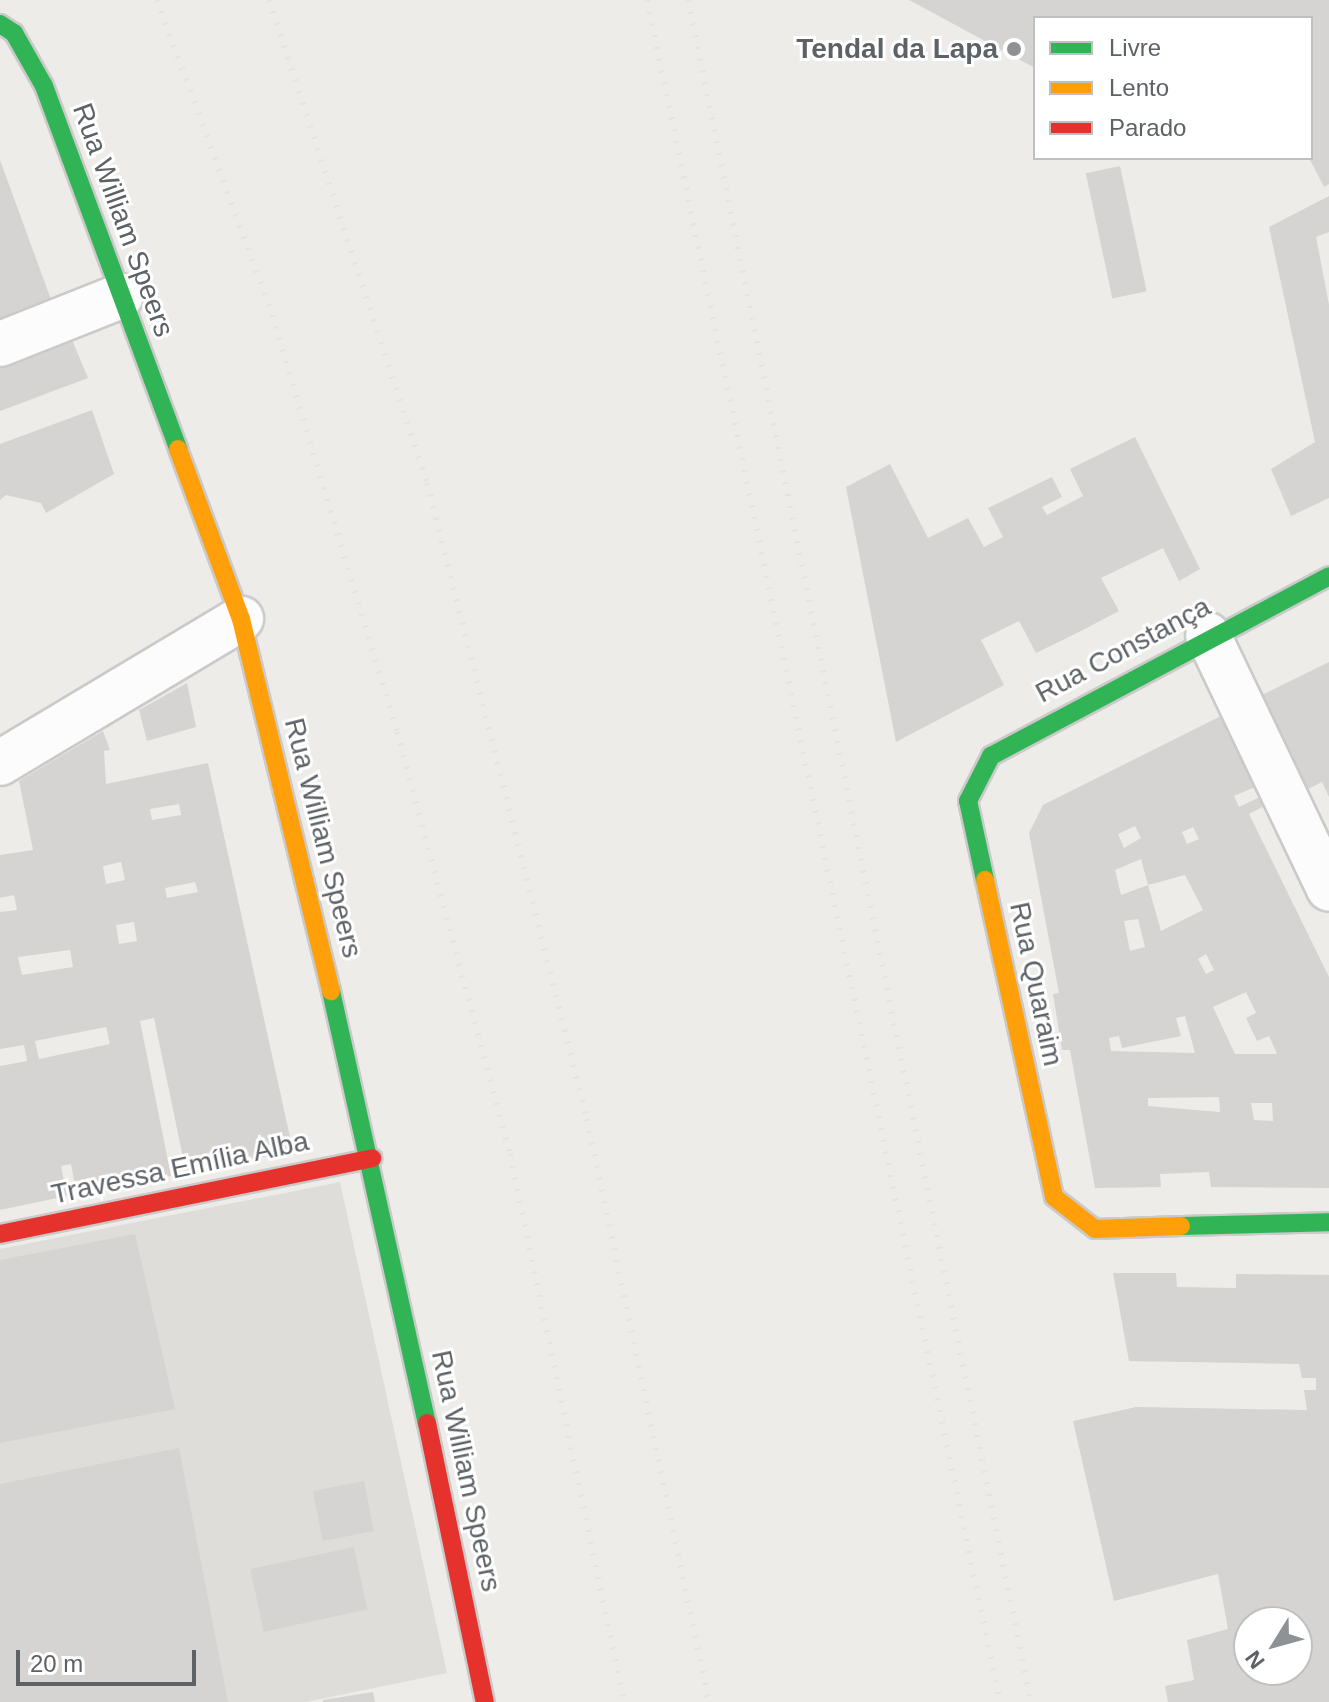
<!DOCTYPE html>
<html>
<head>
<meta charset="utf-8">
<style>
  body { margin:0 }
  #map { position:relative; width:1329px; height:1702px; overflow:hidden; background:#edece8; font-family:Arial,sans-serif }
  div>[style] { position:absolute }
  [style*='--x'] { left:calc(var(--x)*1px); top:calc(var(--y)*1px); width:calc(var(--w)*1px); rotate:calc(var(--a)*1deg) }
  .industrial>* { inset:0; background:#deddd9 }
  .building>* { inset:0; background:#d5d4d2; transform-origin:0 0 }
  .roads { filter:drop-shadow(2px 0 #cacaca) drop-shadow(-2px 0 #cacaca) drop-shadow(0 2px #cacaca) drop-shadow(0 -2px #cacaca) }
  .street>* { height:44px; margin:-22px; padding:0 22px; transform-origin:22px; border-radius:22px; background:#fcfcfc }
  .fast>* { height:18px; margin:-9px; padding:0 9px; transform-origin:9px; border-radius:9px; background:#30b455 }
  .slow>* { height:18px; margin:-9px; padding:0 9px; transform-origin:9px; border-radius:9px; background:#ff9f0a }
  .jam>* { height:18px; margin:-9px; padding:0 9px; transform-origin:9px; border-radius:9px; background:#e5322d }
  .rail>* { height:6px; margin-top:-3px; transform-origin:0; background:repeating-linear-gradient(90deg,#e4e4e4 0 2px,transparent 0 12px) }
  .dots>* { width:22px; height:22px; translate:-50% -50%; box-sizing:border-box; border:4px solid #fff; border-radius:50% }
  span { translate:-50% -50%; white-space:nowrap; text-align:center; line-height:1.15; -webkit-text-stroke:6px #fff; paint-order:stroke }
  .poi-label { font-size:28px; color:#5d6267; font-weight:700 }
  .right { translate:-100% -50%; text-align:right }
  .street-label { font-size:28px; color:#5d6267 }
  .legend { position:absolute; left:1033px; top:16px; width:280px; height:144px; box-sizing:border-box; background:#fff; border:2px solid #bec0c2; margin:0; padding:10px 14px; list-style:none; font-size:24px; color:#5d6267 }
  .legend li { display:flex; align-items:center; gap:16px; height:40px }
  .legend b { width:40px; border:2px solid #bec0c2 }
  .north { position:absolute; left:1233px; top:1606px; width:80px; height:80px; box-sizing:border-box; background:#fff; border:2px solid #bec0c2; border-radius:50%; rotate:233deg; font-size:22px; font-weight:700; line-height:32px; text-align:center; color:#5d6267 }
  .north::after { content:''; display:block; margin:auto; width:28px; height:36px; background:#8f9294; clip-path:polygon(50% 0,100% 100%,50% 72%,0 100%) }
  .scale { position:absolute; left:16px; top:1650px; width:180px; height:36px; box-sizing:border-box; border:4px solid #5d6267; border-top:0; padding-left:10px; font-size:24px; line-height:28px; white-space:nowrap; color:#5d6267; -webkit-text-stroke:6px #fff; paint-order:stroke }
</style>
</head>
<body>
<div id="map">
  <div class="industrial">
    <i style="clip-path:polygon(340px 1182px,447px 1673px,306px 1702px,0 1702px,0 1249px)"></i>
  </div>
  <div class="building">
    <i style="clip-path:polygon(909px 0,1329px 0,1329px 184px,1324px 187px,1309px 158px,1311px 18px,1035px 18px,1035px 68px)"></i>
    <i style="clip-path:polygon(0 160px,53px 305px,0 324px)"></i>
    <i style="left:1120px;top:166px;width:128px;height:35px;rotate:78deg"></i>
    <i style="clip-path:polygon(1329px 196px,1329px 232px,1316px 237px,1329px 305px,1329px 498px,1291px 516px,1271px 469px,1315px 442px,1269px 227px)"></i>
    <i style="clip-path:polygon(70px 335px,88px 378px,0 411px,0 361px)"></i>
    <i style="clip-path:polygon(92px 410px,114px 474px,46px 513px,41px 503px,6px 495px,0 500px,0 444px)"></i>
    <i style="clip-path:polygon(1135px 437px,1200px 569px,1179px 581px,1163px 548px,1101px 578px,1119px 611px,1081px 631px,1036px 653px,1019px 621px,981px 640px,1004px 685px,896px 742px,846px 487px,890px 464px,928px 538px,968px 518px,984px 547px,1003px 537px,988px 508px,1052px 477px,1062px 497px,1042px 507px,1047px 515px,1083px 496px,1070px 469px)"></i>
    <i style="clip-path:polygon(1329px 662px,1329px 797px,1322px 782px,1306px 790px,1260px 696px)"></i>
    <i style="clip-path:polygon(187px 683px,196px 727px,147px 741px,139px 710px)"></i>
    <i style="clip-path:polygon(evenodd,1221px 716px,1255px 787px,1234px 796px,1239px 807px,1260px 797px,1264px 806px,1249px 814px,1329px 977px,1329px 1188px,1211px 1187px,1209px 1172px,1160px 1174px,1161px 1187px,1095px 1188px,1070px 1050px,1062px 1050px,1053px 994px,1059px 993px,1029px 833px,1043px 805px,1221px 716px,1135px 826px,1141px 838px,1124px 848px,1118px 834px,1135px 826px,1221px 716px,1193px 827px,1199px 839px,1187px 844px,1182px 832px,1193px 827px,1221px 716px,1141px 859px,1148px 885px,1185px 875px,1203px 910px,1161px 931px,1148px 885px,1121px 895px,1115px 870px,1141px 859px,1221px 716px,1138px 919px,1145px 947px,1130px 951px,1124px 921px,1138px 919px,1221px 716px,1206px 954px,1214px 970px,1206px 974px,1198px 959px,1206px 954px,1221px 716px,1246px 992px,1256px 1013px,1246px 1018px,1257px 1041px,1269px 1036px,1277px 1054px,1235px 1054px,1213px 1007px,1246px 992px,1221px 716px,1185px 1016px,1195px 1053px,1111px 1051px,1109px 1038px,1119px 1036px,1122px 1048px,1181px 1036px,1176px 1018px,1185px 1016px,1221px 716px,1219px 1097px,1220px 1112px,1148px 1106px,1148px 1098px,1219px 1097px,1221px 716px,1251px 1103px,1272px 1103px,1273px 1121px,1254px 1120px,1251px 1103px)"></i>
    <i style="clip-path:polygon(evenodd,103px 731px,110px 750px,104px 751px,106px 784px,208px 763px,293px 1151px,186px 1172px,154px 1018px,140px 1021px,171px 1176px,77px 1195px,71px 1164px,61px 1166px,67px 1196px,0 1210px,0 1066px,27px 1061px,24px 1045px,0 1049px,0 912px,17px 910px,14px 895px,0 898px,0 855px,33px 850px,19px 781px,103px 731px,179px 804px,181px 815px,152px 820px,150px 809px,179px 804px,103px 731px,121px 862px,125px 880px,106px 884px,103px 866px,121px 862px,103px 731px,195px 882px,198px 892px,167px 898px,165px 888px,195px 882px,103px 731px,134px 922px,137px 941px,119px 944px,116px 925px,134px 922px,103px 731px,70px 950px,73px 967px,22px 975px,18px 957px,70px 950px,103px 731px,106px 1027px,110px 1044px,39px 1059px,35px 1041px,106px 1027px)"></i>
    <i style="clip-path:polygon(135px 1234px,175px 1409px,0 1443px,0 1260px)"></i>
    <i style="clip-path:polygon(evenodd,1113px 1273px,1176px 1273px,1177px 1287px,1236px 1288px,1236px 1274px,1329px 1275px,1329px 1702px,1168px 1702px,1165px 1686px,1194px 1680px,1187px 1640px,1228px 1629px,1218px 1574px,1114px 1601px,1073px 1421px,1136px 1407px,1307px 1410px,1304px 1390px,1316px 1390px,1316px 1378px,1302px 1378px,1299px 1364px,1129px 1361px,1113px 1273px,1249px 1622px,1297px 1622px,1297px 1670px,1249px 1670px,1249px 1622px)"></i>
    <i style="clip-path:polygon(179px 1448px,228px 1702px,0 1702px,0 1484px)"></i>
    <i style="left:364px;top:1481px;width:51px;height:52px;rotate:79deg"></i>
    <i style="left:354px;top:1547px;width:64px;height:106px;rotate:78deg"></i>
    <i style="clip-path:polygon(373px 1692px,375px 1702px,323px 1702px,323px 1700px)"></i>
  </div>
  <div class="roads">
    <div class="street">
      <i style="--x:0;--y:344;--w:130;--a:-21.6"></i>
      <i style="--x:1208;--y:635;--w:281;--a:64.5"></i>
      <i style="--x:0;--y:763;--w:281;--a:-30.9"></i>
    </div>
    <div class="fast">
      <i style="--x:0;--y:24;--w:17;--a:33"></i>
      <i style="--x:14;--y:33;--w:61;--a:60.5"></i>
      <i style="--x:44;--y:86;--w:387;--a:69.7"></i>
      <i style="--x:985;--y:880;--w:81;--a:-102.1"></i>
      <i style="--x:968;--y:801;--w:51;--a:-62.9"></i>
      <i style="--x:991;--y:756;--w:383;--a:-28"></i>
      <i style="--x:331;--y:991;--w:443;--a:77.5"></i>
      <i style="--x:1181;--y:1226;--w:148;--a:-1.5"></i>
    </div>
    <div class="slow">
      <i style="--x:178;--y:449;--w:181;--a:69.7"></i>
      <i style="--x:241;--y:619;--w:383;--a:76.4"></i>
      <i style="--x:985;--y:880;--w:324;--a:77.7"></i>
      <i style="--x:1054;--y:1197;--w:52;--a:38"></i>
      <i style="--x:1095;--y:1229;--w:86;--a:-2"></i>
    </div>
    <div class="jam">
      <i style="--x:0;--y:1234;--w:380;--a:-11.5"></i>
      <i style="--x:427;--y:1423;--w:285;--a:78.3"></i>
    </div>
  </div>
  <div class="rail">
    <i style="--x:157;--y:0;--w:335;--a:69.9"></i>
    <i style="--x:272;--y:315;--w:435;--a:73.3"></i>
    <i style="--x:397;--y:732;--w:437;--a:75"></i>
    <i style="--x:510;--y:1154;--w:560;--a:78.25"></i>
    <i style="--x:269;--y:0;--w:508;--a:71.89"></i>
    <i style="--x:427;--y:483;--w:656;--a:75.88"></i>
    <i style="--x:587;--y:1119;--w:596;--a:78.18"></i>
    <i style="--x:647;--y:0;--w:1738;--a:78.28"></i>
    <i style="--x:688;--y:0;--w:1736;--a:78.61"></i>
  </div>
  <div class="dots">
    <i style="left:1014px;top:49px;background:#8f9294"></i>
  </div>
  <div class="poi-label">
    <span class="right" style="left:998px;top:49px">Tendal da Lapa</span>
  </div>
  <div class="street-label">
    <span style="left:123px;top:220px;rotate:70deg">Rua William Speers</span>
    <span style="left:1123px;top:650px;rotate:-28deg">Rua Constança</span>
    <span style="left:323px;top:838px;rotate:76deg">Rua William Speers</span>
    <span style="left:1036px;top:984px;rotate:78deg">Rua Quaraim</span>
    <span style="left:180px;top:1168px;rotate:-12deg">Travessa Emília Alba</span>
    <span style="left:466px;top:1471px;rotate:78deg">Rua William Speers</span>
  </div>
  <ul class="legend">
  <li><b style="height:10px;background:#30b455"></b>Livre</li>
  <li><b style="height:10px;background:#ff9f0a"></b>Lento</li>
  <li><b style="height:10px;background:#e5322d"></b>Parado</li>
  </ul>
  <div class="north">N</div>
  <div class="scale">20 m</div>
</div>
</body>
</html>
